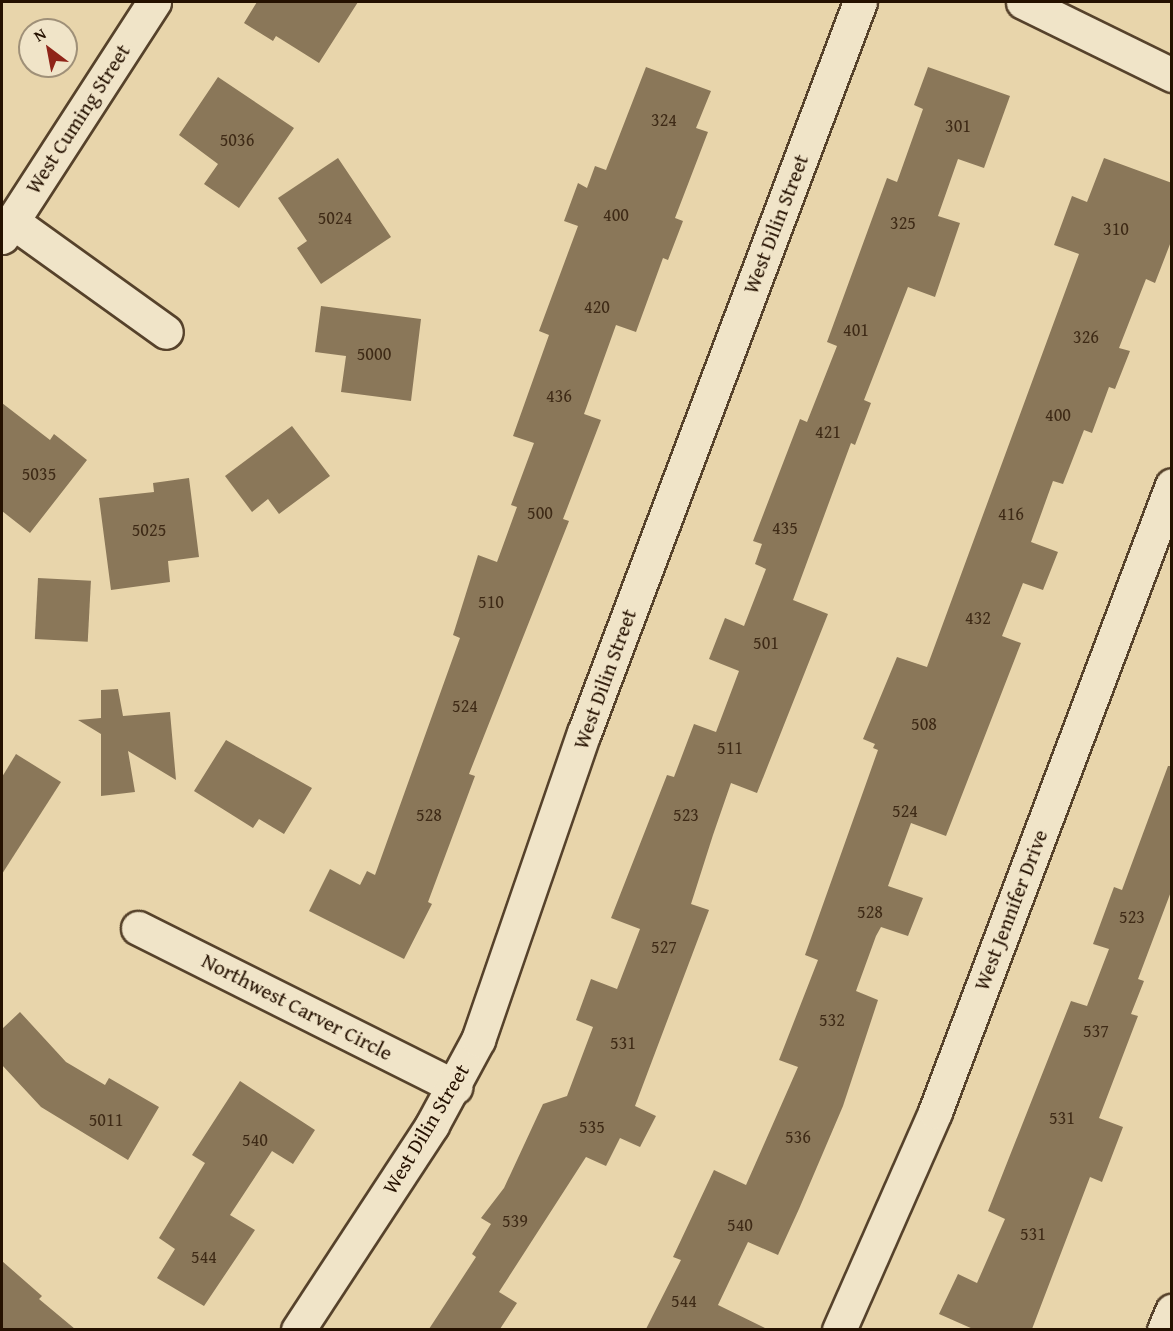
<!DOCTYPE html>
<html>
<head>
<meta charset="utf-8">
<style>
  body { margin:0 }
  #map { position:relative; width:1173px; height:1331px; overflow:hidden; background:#e8d5ab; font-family:"Gentium Book Plus",serif }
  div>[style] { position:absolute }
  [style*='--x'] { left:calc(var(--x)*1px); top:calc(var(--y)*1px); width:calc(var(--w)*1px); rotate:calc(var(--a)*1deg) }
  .building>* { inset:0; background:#8a7759; transform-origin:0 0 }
  .roads { filter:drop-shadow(2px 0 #56422b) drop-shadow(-2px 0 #56422b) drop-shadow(0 2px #56422b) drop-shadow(0 -2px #56422b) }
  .street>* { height:33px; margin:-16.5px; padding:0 16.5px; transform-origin:16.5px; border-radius:16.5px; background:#f0e4c8 }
  .secondary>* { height:33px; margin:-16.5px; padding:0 16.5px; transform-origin:16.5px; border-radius:16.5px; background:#f0e4c8 }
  span { translate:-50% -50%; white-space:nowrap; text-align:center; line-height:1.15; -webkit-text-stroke:5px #f0e4c8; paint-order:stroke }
  .number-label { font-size:18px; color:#3e2a16 }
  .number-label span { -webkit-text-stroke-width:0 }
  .street-label { font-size:21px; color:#251100 }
  .frame { position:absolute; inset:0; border:3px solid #251100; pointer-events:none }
  .north { position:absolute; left:18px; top:18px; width:60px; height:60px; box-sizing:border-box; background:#f0e4c8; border:2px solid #9f9078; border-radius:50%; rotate:328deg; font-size:16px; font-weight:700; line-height:24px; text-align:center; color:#251100 }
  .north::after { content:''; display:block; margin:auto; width:21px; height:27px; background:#8f2418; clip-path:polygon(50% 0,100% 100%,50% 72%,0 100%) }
</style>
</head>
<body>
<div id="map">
  <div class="building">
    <i style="clip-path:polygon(257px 2px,358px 2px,319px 63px,276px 36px,273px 41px,244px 23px)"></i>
    <i style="clip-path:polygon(646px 67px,711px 91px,696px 128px,708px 132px,675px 218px,683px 221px,668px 260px,663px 258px,636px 332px,616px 325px,584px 414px,601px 420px,563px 519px,569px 521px,469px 774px,475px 776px,428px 902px,432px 904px,404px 959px,309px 911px,330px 869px,360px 885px,367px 871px,375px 875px,460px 638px,453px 635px,478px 555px,497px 562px,517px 507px,511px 505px,534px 443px,513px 436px,549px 335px,539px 331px,578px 226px,564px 221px,578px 183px,587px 188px,595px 166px,606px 170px)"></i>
    <i style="clip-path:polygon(928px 67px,1010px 96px,984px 168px,958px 159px,938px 216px,960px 223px,935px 297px,908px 287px,864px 400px,871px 403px,855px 445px,851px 443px,793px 600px,828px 614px,757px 793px,731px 783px,713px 835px,691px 904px,709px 910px,635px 1106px,656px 1116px,640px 1147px,620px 1138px,606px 1166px,586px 1157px,499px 1292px,517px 1303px,500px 1329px,429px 1329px,476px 1257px,472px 1254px,491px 1224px,481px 1218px,504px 1188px,543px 1104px,567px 1096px,593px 1027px,576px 1020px,591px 979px,617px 989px,640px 929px,611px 918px,667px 775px,674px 777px,694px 724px,716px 732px,739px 671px,709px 659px,725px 618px,744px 626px,766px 569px,755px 564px,762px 544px,753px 541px,800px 419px,807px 422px,837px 346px,827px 342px,887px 178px,897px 182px,923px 109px,914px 105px)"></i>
    <i style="clip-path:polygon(218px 77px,294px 128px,239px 208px,204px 184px,218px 164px,179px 135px)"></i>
    <i style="clip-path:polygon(338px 158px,391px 237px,321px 284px,297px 248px,307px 241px,278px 198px)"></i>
    <i style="clip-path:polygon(1104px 158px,1172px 183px,1172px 239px,1155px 283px,1146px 279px,1119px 348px,1130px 351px,1115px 389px,1109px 387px,1092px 433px,1084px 430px,1063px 484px,1053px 481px,1031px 542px,1058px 552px,1043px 590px,1023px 583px,1002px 636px,1021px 643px,946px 836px,911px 823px,888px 886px,923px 898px,908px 936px,881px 927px,876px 936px,856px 991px,878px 1000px,843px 1106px,799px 1209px,778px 1255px,748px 1242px,718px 1305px,767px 1329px,646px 1329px,681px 1260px,673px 1257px,714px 1170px,746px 1185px,798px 1067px,779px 1060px,818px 960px,805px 955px,878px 750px,873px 748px,875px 744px,863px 739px,897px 657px,927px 667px,1079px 254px,1054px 245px,1072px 196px,1087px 202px)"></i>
    <i style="clip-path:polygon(321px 306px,421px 319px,411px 401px,341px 392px,346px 356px,315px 352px)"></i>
    <i style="clip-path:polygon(2px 403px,50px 440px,54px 434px,87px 460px,30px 533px,2px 511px)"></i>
    <i style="clip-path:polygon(292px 426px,330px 476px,279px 514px,268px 499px,252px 512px,225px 476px)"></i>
    <i style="clip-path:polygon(189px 478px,199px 557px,168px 561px,170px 582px,111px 590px,99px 498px,154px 492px,153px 483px)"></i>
    <i style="left:38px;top:578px;width:53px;height:61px;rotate:3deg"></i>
    <i style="clip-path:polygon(118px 689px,123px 716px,170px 712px,176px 780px,128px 751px,135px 792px,101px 796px,101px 734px,78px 720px,101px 718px,101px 690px)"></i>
    <i style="clip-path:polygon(226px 740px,312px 788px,284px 834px,259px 819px,253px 828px,194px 791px)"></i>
    <i style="clip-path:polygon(16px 754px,61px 782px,2px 874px,2px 777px)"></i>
    <i style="clip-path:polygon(1168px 766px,1172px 766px,1172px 889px,1138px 979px,1144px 981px,1131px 1014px,1138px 1016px,1099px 1118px,1123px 1127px,1102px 1182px,1090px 1177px,1032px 1329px,973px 1329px,939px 1314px,958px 1274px,977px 1283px,1005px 1219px,988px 1211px,1071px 1001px,1087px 1006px,1109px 949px,1093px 944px,1114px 887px,1122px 890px)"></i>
    <i style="clip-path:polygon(20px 1012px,66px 1062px,105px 1085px,109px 1078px,159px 1107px,128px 1160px,41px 1107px,2px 1065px,2px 1029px)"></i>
    <i style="clip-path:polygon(240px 1081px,315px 1130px,293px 1164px,272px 1151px,230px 1215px,255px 1230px,204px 1306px,157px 1278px,175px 1249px,159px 1238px,205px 1163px,192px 1155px)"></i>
    <i style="clip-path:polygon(2px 1261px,42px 1296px,39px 1299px,75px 1329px,2px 1329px)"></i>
  </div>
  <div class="roads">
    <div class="street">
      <i style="--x:1023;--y:2;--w:166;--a:26.1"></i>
      <i style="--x:13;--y:222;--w:188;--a:35.7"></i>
      <i style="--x:2;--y:237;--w:280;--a:-57.1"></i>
      <i style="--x:138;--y:928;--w:355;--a:26.6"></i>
      <i style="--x:298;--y:1330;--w:245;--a:-56.8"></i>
      <i style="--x:432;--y:1125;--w:97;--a:-61.6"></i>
      <i style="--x:478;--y:1040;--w:325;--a:-71"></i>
      <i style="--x:584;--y:733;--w:781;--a:-69.32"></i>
      <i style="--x:839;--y:1330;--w:238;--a:-66.2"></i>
      <i style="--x:935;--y:1112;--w:670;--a:-69.29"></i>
    </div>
    <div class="secondary">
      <i style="--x:1164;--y:1330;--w:21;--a:-67"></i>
    </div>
  </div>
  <div class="number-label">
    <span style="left:664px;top:120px">324</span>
    <span style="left:958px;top:126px">301</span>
    <span style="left:237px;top:140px">5036</span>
    <span style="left:616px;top:215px">400</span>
    <span style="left:335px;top:218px">5024</span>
    <span style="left:903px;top:223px">325</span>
    <span style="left:1116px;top:229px">310</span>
    <span style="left:597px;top:307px">420</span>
    <span style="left:856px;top:330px">401</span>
    <span style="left:1086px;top:337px">326</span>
    <span style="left:374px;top:354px">5000</span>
    <span style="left:559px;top:396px">436</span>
    <span style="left:1058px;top:415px">400</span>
    <span style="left:828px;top:432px">421</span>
    <span style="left:39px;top:474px">5035</span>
    <span style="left:540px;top:513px">500</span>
    <span style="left:1011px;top:514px">416</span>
    <span style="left:785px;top:528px">435</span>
    <span style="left:149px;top:530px">5025</span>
    <span style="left:491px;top:602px">510</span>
    <span style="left:978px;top:618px">432</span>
    <span style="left:766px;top:643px">501</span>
    <span style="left:465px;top:706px">524</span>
    <span style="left:924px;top:724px">508</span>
    <span style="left:730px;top:748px">511</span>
    <span style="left:905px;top:811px">524</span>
    <span style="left:429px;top:815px">528</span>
    <span style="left:686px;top:815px">523</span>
    <span style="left:870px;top:912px">528</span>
    <span style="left:1132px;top:917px">523</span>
    <span style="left:664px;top:947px">527</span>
    <span style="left:832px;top:1020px">532</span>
    <span style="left:1096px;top:1031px">537</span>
    <span style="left:623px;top:1043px">531</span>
    <span style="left:1062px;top:1118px">531</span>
    <span style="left:106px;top:1120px">5011</span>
    <span style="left:592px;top:1127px">535</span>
    <span style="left:798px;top:1137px">536</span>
    <span style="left:255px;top:1140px">540</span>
    <span style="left:515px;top:1221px">539</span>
    <span style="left:740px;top:1225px">540</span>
    <span style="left:1033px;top:1234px">531</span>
    <span style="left:204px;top:1257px">544</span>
    <span style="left:684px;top:1301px">544</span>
  </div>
  <div class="street-label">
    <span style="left:78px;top:119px;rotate:-57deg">West Cuming Street</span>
    <span style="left:776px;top:224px;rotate:-69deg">West Dilin Street</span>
    <span style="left:605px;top:679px;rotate:-70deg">West Dilin Street</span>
    <span style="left:1011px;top:910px;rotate:-69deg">West Jennifer Drive</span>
    <span style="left:297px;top:1007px;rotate:27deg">Northwest Carver Circle</span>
    <span style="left:426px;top:1129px;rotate:-59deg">West Dilin Street</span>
  </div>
  <div class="frame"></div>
  <div class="north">N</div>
</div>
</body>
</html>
